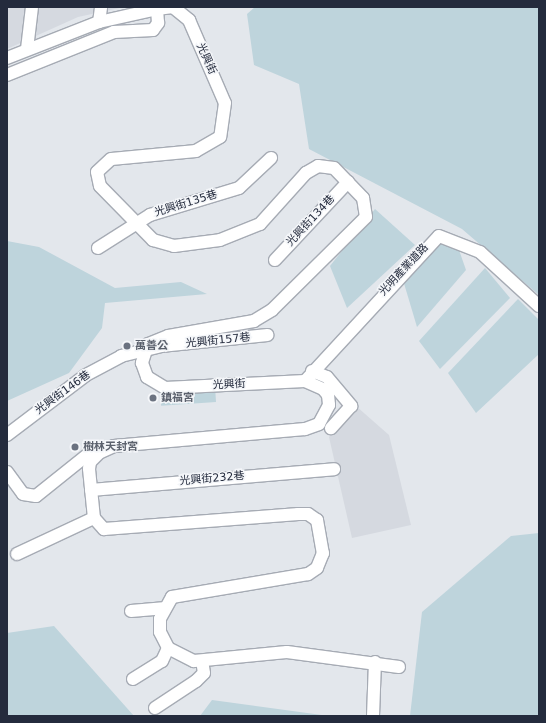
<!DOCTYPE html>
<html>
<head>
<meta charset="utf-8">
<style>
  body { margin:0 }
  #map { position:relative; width:546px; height:723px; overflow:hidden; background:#e3e7ec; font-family:"DejaVu Sans","Noto Sans TC",sans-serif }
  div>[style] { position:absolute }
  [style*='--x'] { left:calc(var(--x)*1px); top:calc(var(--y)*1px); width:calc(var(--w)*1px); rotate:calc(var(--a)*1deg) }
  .built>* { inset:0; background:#d5d9e0 }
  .green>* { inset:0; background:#bed4dc; transform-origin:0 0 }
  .roads { filter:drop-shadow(1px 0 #a6abb4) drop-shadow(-1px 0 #a6abb4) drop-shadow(0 1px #a6abb4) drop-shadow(0 -1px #a6abb4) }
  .minor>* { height:12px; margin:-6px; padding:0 6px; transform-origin:6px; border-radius:6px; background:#fff }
  .dots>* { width:11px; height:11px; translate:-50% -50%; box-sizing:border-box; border:2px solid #f4f6f9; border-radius:50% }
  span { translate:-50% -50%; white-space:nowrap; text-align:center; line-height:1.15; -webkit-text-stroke:3px #f4f6f9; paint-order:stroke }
  .street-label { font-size:11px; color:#242b3d }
  .worship-label { font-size:11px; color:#5b616d; font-weight:700 }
  .left { translate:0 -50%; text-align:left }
  .frame { position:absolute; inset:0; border:8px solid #242b3d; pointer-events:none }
</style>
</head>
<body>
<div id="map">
  <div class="built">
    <i style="clip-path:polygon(7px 7px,124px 7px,78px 17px,7px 49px)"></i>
    <i style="clip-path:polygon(356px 406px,389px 435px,411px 525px,352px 538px,329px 437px)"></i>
  </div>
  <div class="green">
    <i style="clip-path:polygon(255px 7px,539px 7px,539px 295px,462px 229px,309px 149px,299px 84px,254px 65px,247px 14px)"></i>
    <i style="clip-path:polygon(375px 209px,415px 245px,347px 308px,330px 266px)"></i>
    <i style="clip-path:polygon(440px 240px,459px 250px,466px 270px,417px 327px,403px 280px)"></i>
    <i style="clip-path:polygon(7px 241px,39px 247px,115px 288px,181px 282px,207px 294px,105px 303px,102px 328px,69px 373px,7px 401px)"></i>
    <i style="clip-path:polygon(485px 268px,510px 298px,440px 369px,419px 341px)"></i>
    <i style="clip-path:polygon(518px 299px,539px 320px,539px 354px,476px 413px,448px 373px)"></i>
    <i style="left:215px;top:387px;width:15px;height:55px;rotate:86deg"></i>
    <i style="clip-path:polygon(539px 533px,539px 716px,410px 716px,422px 612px,511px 536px)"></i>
    <i style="clip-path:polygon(54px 626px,134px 716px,7px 716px,7px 633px)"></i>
    <i style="clip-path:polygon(212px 700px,329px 716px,200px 716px)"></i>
  </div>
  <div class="roads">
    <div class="minor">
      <i style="--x:99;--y:22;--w:15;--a:-82"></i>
      <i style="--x:27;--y:49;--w:42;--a:-83.2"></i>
      <i style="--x:7;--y:58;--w:99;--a:-21.4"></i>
      <i style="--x:99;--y:22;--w:59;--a:-12.6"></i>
      <i style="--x:157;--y:9;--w:16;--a:-7"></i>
      <i style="--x:173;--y:7;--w:21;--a:39"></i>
      <i style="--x:189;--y:20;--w:90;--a:66.6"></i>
      <i style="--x:225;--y:103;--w:34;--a:98"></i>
      <i style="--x:220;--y:137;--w:28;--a:150"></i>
      <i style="--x:196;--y:151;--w:85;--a:174.6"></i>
      <i style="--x:111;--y:159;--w:19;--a:137"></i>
      <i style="--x:97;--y:172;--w:14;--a:78"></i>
      <i style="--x:100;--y:186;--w:76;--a:45.5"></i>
      <i style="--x:153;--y:240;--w:22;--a:16"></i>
      <i style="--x:174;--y:246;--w:46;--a:-7.4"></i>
      <i style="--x:220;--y:240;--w:43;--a:-21.8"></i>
      <i style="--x:260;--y:224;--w:69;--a:-48"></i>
      <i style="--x:306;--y:173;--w:14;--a:-30"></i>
      <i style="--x:318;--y:166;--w:16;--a:7"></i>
      <i style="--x:334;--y:168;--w:42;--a:46"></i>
      <i style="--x:363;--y:198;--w:19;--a:81"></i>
      <i style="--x:366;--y:217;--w:132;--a:135.3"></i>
      <i style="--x:272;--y:310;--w:21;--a:149"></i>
      <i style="--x:254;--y:321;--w:87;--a:170.1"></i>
      <i style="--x:168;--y:336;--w:22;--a:158"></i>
      <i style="--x:148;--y:344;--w:20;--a:108"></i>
      <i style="--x:142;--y:363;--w:15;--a:70"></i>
      <i style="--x:147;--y:377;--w:21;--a:31"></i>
      <i style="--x:165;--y:388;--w:140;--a:-2.9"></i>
      <i style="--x:305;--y:381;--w:20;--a:24"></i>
      <i style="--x:323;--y:389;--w:8;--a:50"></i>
      <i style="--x:328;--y:395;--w:10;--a:84"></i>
      <i style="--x:329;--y:405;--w:21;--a:118"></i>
      <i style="--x:319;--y:424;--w:15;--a:160"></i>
      <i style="--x:305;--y:429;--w:192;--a:174.9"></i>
      <i style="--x:114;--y:446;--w:17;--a:155"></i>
      <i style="--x:99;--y:453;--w:13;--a:135"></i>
      <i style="--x:90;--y:462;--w:7;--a:98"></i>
      <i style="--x:89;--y:469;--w:49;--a:84.2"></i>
      <i style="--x:94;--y:518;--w:15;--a:48"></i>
      <i style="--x:104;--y:529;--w:195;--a:-4.4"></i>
      <i style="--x:298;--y:514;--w:10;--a:0"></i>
      <i style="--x:308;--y:514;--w:11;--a:34"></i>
      <i style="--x:317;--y:520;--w:34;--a:80"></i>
      <i style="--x:323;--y:553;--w:16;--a:112"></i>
      <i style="--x:317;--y:568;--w:11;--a:146"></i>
      <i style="--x:308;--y:574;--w:138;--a:170.4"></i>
      <i style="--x:172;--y:597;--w:25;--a:119"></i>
      <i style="--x:160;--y:619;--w:13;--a:90"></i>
      <i style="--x:160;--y:632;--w:18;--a:63"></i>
      <i style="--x:168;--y:648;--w:29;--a:27"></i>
      <i style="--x:194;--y:661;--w:93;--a:-5.5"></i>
      <i style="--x:287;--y:652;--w:113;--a:7.6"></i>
      <i style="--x:7;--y:75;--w:115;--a:-21.9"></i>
      <i style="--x:114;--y:32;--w:39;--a:-3"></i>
      <i style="--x:153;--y:30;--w:9;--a:-54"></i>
      <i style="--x:158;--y:23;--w:14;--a:-94"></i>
      <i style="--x:98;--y:248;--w:62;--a:-32.4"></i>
      <i style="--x:150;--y:215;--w:93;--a:-16.9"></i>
      <i style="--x:239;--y:188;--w:44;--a:-43.2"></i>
      <i style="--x:275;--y:260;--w:107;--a:-46.9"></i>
      <i style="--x:312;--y:371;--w:16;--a:22"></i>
      <i style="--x:327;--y:377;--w:38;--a:50"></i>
      <i style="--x:351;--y:406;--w:30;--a:132"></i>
      <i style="--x:305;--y:381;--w:197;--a:-47.3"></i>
      <i style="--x:439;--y:236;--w:44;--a:21.3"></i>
      <i style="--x:480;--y:252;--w:80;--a:42.5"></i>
      <i style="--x:7;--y:435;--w:99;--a:-37.2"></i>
      <i style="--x:86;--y:375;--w:40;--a:-28"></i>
      <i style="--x:121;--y:356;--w:41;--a:-14"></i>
      <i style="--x:161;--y:346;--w:107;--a:-5.9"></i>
      <i style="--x:7;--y:472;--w:27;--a:54"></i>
      <i style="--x:23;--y:494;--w:13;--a:9"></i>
      <i style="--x:36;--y:496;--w:77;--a:-38.7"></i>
      <i style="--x:91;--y:490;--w:244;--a:-4.9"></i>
      <i style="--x:17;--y:554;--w:85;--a:-25.1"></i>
      <i style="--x:131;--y:611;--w:32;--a:-5"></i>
      <i style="--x:133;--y:679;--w:34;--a:-32"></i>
      <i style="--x:162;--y:661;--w:14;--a:-65"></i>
      <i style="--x:155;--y:708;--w:49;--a:-33.4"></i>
      <i style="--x:196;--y:681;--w:11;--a:-45"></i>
      <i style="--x:204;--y:673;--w:12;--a:-99"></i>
      <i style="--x:373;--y:716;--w:54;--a:-87.9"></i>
    </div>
  </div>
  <div class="dots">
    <i style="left:127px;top:346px;background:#6b7280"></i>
    <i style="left:153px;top:398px;background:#6b7280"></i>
    <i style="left:75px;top:447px;background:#6b7280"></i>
  </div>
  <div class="street-label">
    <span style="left:206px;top:59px;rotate:66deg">光興街</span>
    <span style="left:186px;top:204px;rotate:-17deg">光興街135巷</span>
    <span style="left:311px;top:221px;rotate:-47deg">光興街134巷</span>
    <span style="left:404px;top:270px;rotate:-47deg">光明產業道路</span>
    <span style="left:218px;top:341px;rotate:-6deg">光興街157巷</span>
    <span style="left:229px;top:385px;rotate:-3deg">光興街</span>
    <span style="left:63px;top:393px;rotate:-36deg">光興街146巷</span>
    <span style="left:212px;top:479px;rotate:-5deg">光興街232巷</span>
  </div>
  <div class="worship-label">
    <span class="left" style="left:135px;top:346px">萬善公</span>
    <span class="left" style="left:161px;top:398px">鎮福宮</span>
    <span class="left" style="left:83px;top:447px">樹林天封宮</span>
  </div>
  <div class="frame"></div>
</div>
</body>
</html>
